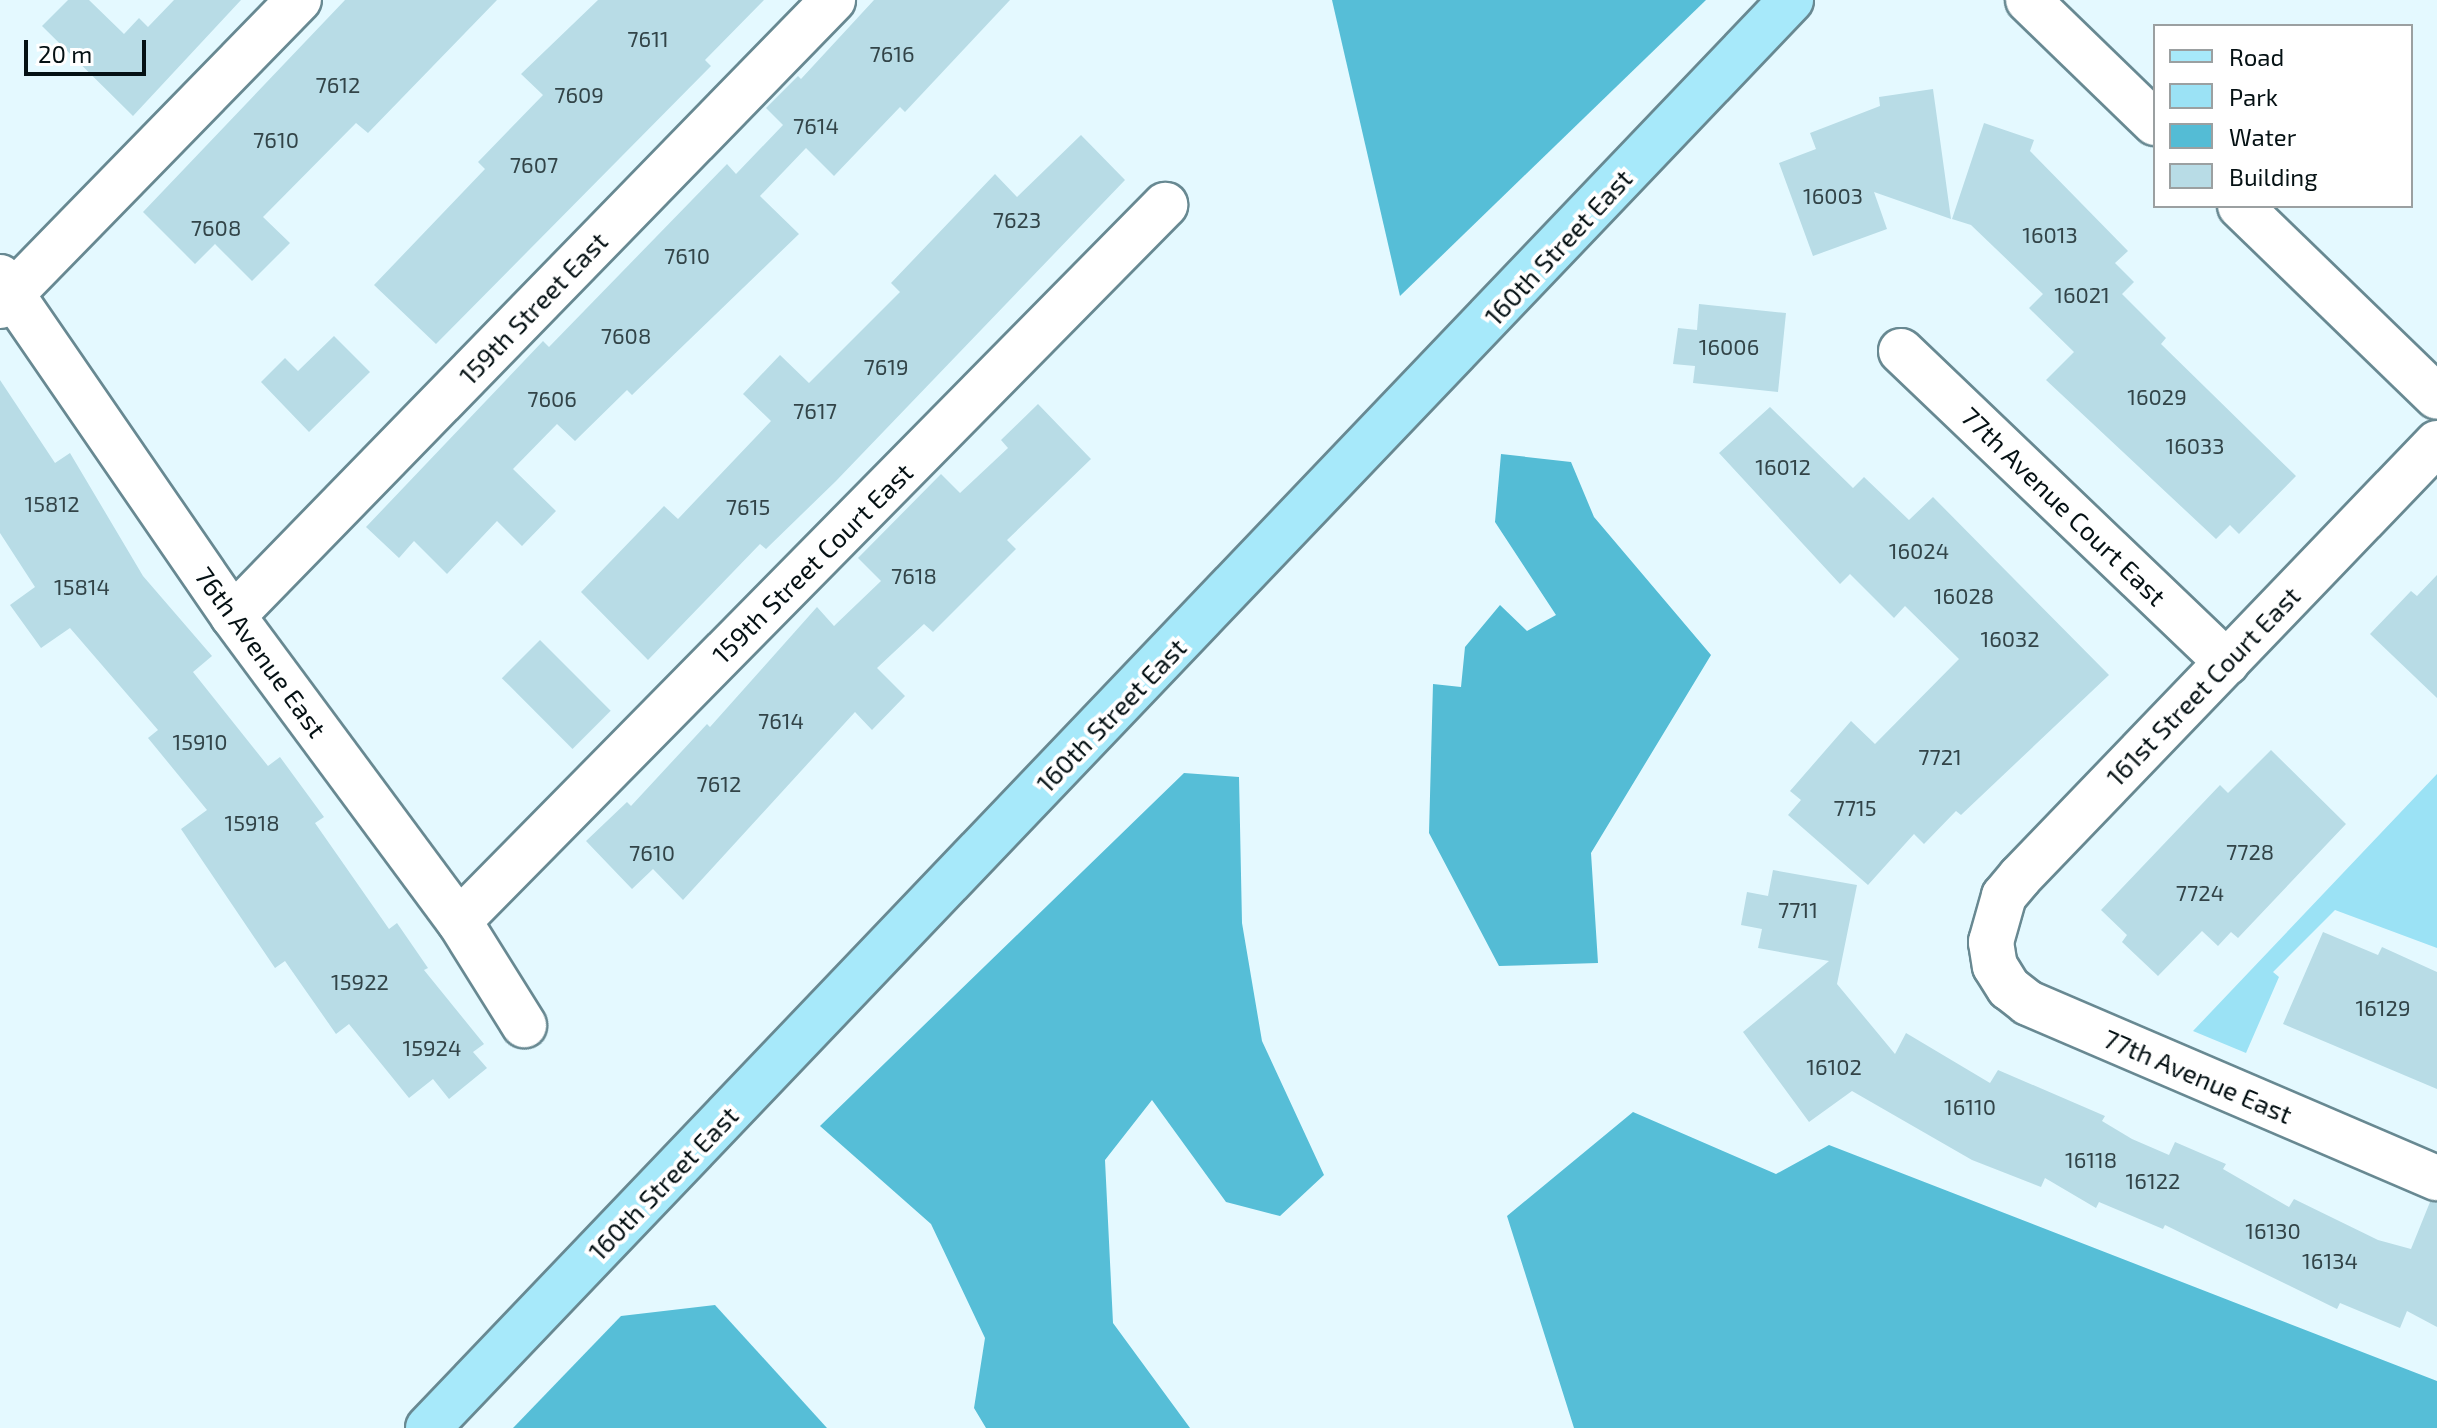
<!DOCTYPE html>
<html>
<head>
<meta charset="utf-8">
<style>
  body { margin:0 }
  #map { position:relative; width:2437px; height:1428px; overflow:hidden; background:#e4f9ff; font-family:"Exo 2",sans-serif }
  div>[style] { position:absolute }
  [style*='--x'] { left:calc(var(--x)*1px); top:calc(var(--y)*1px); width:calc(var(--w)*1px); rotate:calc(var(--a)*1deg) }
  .green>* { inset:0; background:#9be2f5 }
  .forest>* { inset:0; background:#56bed7 }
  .water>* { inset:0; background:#54bcd5 }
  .building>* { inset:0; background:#b8dce6; transform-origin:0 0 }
  .roads { filter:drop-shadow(2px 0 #688992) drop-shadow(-2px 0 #688992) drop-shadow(0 2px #688992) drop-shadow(0 -2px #688992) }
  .minor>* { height:44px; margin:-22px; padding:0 22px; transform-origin:22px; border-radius:22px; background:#fff }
  .major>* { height:44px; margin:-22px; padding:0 22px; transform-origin:22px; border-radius:22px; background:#a7e9fa }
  span { translate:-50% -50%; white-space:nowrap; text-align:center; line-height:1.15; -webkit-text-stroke:8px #fff; paint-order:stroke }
  .number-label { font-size:22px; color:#324448 }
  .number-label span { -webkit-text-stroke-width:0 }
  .street-label { font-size:26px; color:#051114 }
  .legend { position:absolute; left:2153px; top:24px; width:260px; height:184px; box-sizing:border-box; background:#fff; border:2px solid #9ba0a1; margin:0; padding:10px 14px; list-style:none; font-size:24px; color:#051114 }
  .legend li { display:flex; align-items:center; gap:16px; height:40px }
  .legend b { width:40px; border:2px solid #9ba0a1 }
  .scale { position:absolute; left:24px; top:40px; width:122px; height:36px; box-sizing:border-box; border:4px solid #051114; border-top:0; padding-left:10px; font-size:24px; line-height:28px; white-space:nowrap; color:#051114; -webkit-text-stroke:6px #fff; paint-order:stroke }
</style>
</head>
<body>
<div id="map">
  <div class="green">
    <i style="clip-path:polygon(2437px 774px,2437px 948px,2335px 910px,2273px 972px,2279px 977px,2246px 1053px,2193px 1031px)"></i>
  </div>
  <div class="forest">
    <i style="clip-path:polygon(1332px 0,1706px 0,1400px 296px)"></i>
    <i style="clip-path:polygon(1184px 773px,1239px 777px,1242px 923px,1262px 1041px,1324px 1175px,1280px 1216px,1226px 1202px,1152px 1100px,1105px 1160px,1113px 1323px,1190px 1428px,986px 1428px,974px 1408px,985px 1338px,931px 1224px,820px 1126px)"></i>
    <i style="clip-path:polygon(1633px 1112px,1776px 1174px,1829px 1145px,2437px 1381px,2437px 1428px,1574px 1428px,1507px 1216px)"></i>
    <i style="clip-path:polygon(715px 1305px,827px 1428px,513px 1428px,621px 1316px)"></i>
  </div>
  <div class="water">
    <i style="clip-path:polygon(1501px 454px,1571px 462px,1594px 517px,1711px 655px,1591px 853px,1598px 963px,1499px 966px,1429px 833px,1433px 684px,1461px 687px,1465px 647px,1500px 605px,1527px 631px,1556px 615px,1495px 522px)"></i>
  </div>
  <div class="building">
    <i style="clip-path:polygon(68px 0,89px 0,124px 34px,139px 18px,148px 27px,174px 0,241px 0,133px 116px,42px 26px)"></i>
    <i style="clip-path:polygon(345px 0,497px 0,368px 133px,356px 123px,263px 217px,290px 243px,252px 281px,215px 244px,195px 264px,143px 212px)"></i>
    <i style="clip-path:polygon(598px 0,764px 0,705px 60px,711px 66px,436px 344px,374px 285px,485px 169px,478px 162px,543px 95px,521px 74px)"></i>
    <i style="clip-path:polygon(874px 0,1010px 0,905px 112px,900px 107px,834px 176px,806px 148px,760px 196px,799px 234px,632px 395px,627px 390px,575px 441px,557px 424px,513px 469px,556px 511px,522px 546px,497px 521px,447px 574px,414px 541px,399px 558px,366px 527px,543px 341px,549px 347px,727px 164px,736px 174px,783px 125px,766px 108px,798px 76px,801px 79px)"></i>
    <i style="clip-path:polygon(1933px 89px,1951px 219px,1874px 192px,1887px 229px,1813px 256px,1779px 163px,1816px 149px,1810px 133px,1880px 106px,1879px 97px)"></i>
    <i style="clip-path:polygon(1984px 123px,2034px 140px,2030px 151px,2128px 251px,2115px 263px,2134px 282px,2122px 294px,2166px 338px,2161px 344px,2296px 476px,2239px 534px,2230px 525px,2216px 539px,2046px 380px,2074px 352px,2029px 308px,2043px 294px,1971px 225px,1952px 219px)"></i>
    <i style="clip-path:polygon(1081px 135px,1125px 180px,836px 481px,766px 549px,760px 544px,648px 660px,581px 592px,664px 506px,678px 519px,771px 421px,743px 394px,780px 355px,809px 383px,900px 292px,891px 283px,995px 174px,1017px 197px)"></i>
    <i style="clip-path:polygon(1699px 304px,1786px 313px,1778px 392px,1693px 383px,1695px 366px,1673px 364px,1678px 328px,1697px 330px)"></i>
    <i style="clip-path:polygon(334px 336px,370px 372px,309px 432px,261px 382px,285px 358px,298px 371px)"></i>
    <i style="clip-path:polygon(0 380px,55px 463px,70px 453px,143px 576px,212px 656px,193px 672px,268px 766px,280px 757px,324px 817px,315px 823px,389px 929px,397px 923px,428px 968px,424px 970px,484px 1044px,473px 1052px,487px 1068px,449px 1099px,433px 1079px,409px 1098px,349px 1024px,336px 1034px,285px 961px,275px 968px,181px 829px,207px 810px,148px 738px,158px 730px,70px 628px,41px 648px,10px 605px,35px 587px,0 533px)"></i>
    <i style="clip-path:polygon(1038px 404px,1091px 459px,1007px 540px,1016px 549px,933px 632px,924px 624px,877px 668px,905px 696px,872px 730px,855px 712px,683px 900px,653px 869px,632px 889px,586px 841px,627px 802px,631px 806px,707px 724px,710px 727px,817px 607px,834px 626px,881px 581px,858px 558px,941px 474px,960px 493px,1008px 448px,1001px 440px)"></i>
    <i style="clip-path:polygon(1770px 407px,1853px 488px,1864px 477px,1909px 520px,1933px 497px,2109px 675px,1961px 815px,1956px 811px,1924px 844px,1914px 834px,1868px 885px,1788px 815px,1801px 800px,1790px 791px,1851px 721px,1875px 744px,1959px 659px,1905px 606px,1894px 618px,1850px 574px,1840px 584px,1719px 453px)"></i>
    <i style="clip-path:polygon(2437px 575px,2437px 698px,2370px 634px,2411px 591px,2417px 596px)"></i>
    <i style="left:540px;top:640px;width:100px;height:54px;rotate:45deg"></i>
    <i style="clip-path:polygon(2271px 750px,2346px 824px,2238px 938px,2231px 932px,2218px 946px,2202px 931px,2158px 976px,2122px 942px,2127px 935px,2101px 910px,2220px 785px,2228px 793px)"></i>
    <i style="clip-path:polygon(1773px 870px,1857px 885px,1837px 984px,1895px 1054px,1906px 1033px,1990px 1083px,1998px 1070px,2105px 1116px,2102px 1121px,2132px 1139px,2169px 1155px,2175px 1142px,2226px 1164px,2223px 1169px,2289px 1207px,2294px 1199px,2378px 1240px,2411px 1249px,2430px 1202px,2437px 1202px,2437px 1327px,2407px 1311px,2400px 1328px,2340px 1303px,2337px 1309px,2165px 1225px,2163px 1229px,2099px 1202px,2096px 1208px,2045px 1178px,2041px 1187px,1972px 1160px,1852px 1091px,1809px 1122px,1743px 1032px,1829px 961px,1758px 948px,1762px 929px,1741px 925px,1747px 892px,1768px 896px)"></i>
    <i style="clip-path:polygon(2323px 932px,2378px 955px,2382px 947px,2437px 972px,2437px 1089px,2283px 1024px)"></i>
  </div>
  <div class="roads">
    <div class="minor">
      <i style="--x:2028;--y:0;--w:177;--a:44.1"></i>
      <i style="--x:2240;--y:206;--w:274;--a:44.1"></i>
      <i style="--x:0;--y:277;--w:411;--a:55.5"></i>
      <i style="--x:233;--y:616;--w:380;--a:53.5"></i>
      <i style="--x:459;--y:921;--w:123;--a:58"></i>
      <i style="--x:0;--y:306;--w:428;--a:-45.7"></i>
      <i style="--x:1901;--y:351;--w:451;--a:43.7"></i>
      <i style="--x:2437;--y:443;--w:602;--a:133.86"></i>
      <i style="--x:2020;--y:877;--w:25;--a:130"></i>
      <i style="--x:2004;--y:896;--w:48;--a:105.8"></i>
      <i style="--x:1991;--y:942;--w:24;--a:81"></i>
      <i style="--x:1995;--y:966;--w:26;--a:58"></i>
      <i style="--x:2009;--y:988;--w:24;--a:38"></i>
      <i style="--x:2028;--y:1003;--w:445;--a:23.2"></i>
      <i style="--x:233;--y:616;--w:860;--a:-45.75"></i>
      <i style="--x:459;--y:921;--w:1006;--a:-45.4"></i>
    </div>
    <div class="major">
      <i style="--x:428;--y:1428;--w:1974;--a:-46.33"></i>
    </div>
  </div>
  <div class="number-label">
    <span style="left:648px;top:39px">7611</span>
    <span style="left:892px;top:54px">7616</span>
    <span style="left:338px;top:85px">7612</span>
    <span style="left:579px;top:95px">7609</span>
    <span style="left:816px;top:126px">7614</span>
    <span style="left:276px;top:140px">7610</span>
    <span style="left:534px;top:165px">7607</span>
    <span style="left:1833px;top:196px">16003</span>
    <span style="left:1017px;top:220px">7623</span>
    <span style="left:216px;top:228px">7608</span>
    <span style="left:2050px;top:235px">16013</span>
    <span style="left:687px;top:256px">7610</span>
    <span style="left:2082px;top:295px">16021</span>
    <span style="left:626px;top:336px">7608</span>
    <span style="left:1729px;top:347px">16006</span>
    <span style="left:886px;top:367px">7619</span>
    <span style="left:2157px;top:397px">16029</span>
    <span style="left:552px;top:399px">7606</span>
    <span style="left:815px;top:411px">7617</span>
    <span style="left:2195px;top:446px">16033</span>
    <span style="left:1783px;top:467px">16012</span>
    <span style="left:52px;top:504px">15812</span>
    <span style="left:748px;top:507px">7615</span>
    <span style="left:1919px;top:551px">16024</span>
    <span style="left:914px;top:576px">7618</span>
    <span style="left:82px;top:587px">15814</span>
    <span style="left:1964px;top:596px">16028</span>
    <span style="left:2010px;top:639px">16032</span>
    <span style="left:781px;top:721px">7614</span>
    <span style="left:200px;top:742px">15910</span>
    <span style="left:1940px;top:757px">7721</span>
    <span style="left:719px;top:784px">7612</span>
    <span style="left:1855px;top:808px">7715</span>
    <span style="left:252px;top:823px">15918</span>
    <span style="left:2250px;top:852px">7728</span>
    <span style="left:652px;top:853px">7610</span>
    <span style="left:2200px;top:893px">7724</span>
    <span style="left:1798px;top:910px">7711</span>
    <span style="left:360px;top:982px">15922</span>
    <span style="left:2383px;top:1008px">16129</span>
    <span style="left:432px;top:1048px">15924</span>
    <span style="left:1834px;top:1067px">16102</span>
    <span style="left:1970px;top:1107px">16110</span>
    <span style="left:2091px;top:1160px">16118</span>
    <span style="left:2153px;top:1181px">16122</span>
    <span style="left:2273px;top:1231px">16130</span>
    <span style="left:2330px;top:1261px">16134</span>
  </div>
  <div class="street-label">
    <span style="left:1558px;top:247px;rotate:-47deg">160th Street East</span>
    <span style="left:533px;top:308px;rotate:-46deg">159th Street East</span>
    <span style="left:2064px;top:506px;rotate:44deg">77th Avenue Court East</span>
    <span style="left:812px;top:563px;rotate:-45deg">159th Street Court East</span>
    <span style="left:261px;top:652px;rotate:54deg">76th Avenue East</span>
    <span style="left:2203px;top:686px;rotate:-46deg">161st Street Court East</span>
    <span style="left:1111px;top:715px;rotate:-46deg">160th Street East</span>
    <span style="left:2198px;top:1076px;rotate:23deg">77th Avenue East</span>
    <span style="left:663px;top:1183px;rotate:-46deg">160th Street East</span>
  </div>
  <ul class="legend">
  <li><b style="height:10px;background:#a7e9fa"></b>Road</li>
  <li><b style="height:22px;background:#9be2f5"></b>Park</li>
  <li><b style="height:22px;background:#54bcd5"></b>Water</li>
  <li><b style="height:22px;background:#b8dce6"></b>Building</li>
  </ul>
  <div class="scale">20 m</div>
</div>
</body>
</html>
